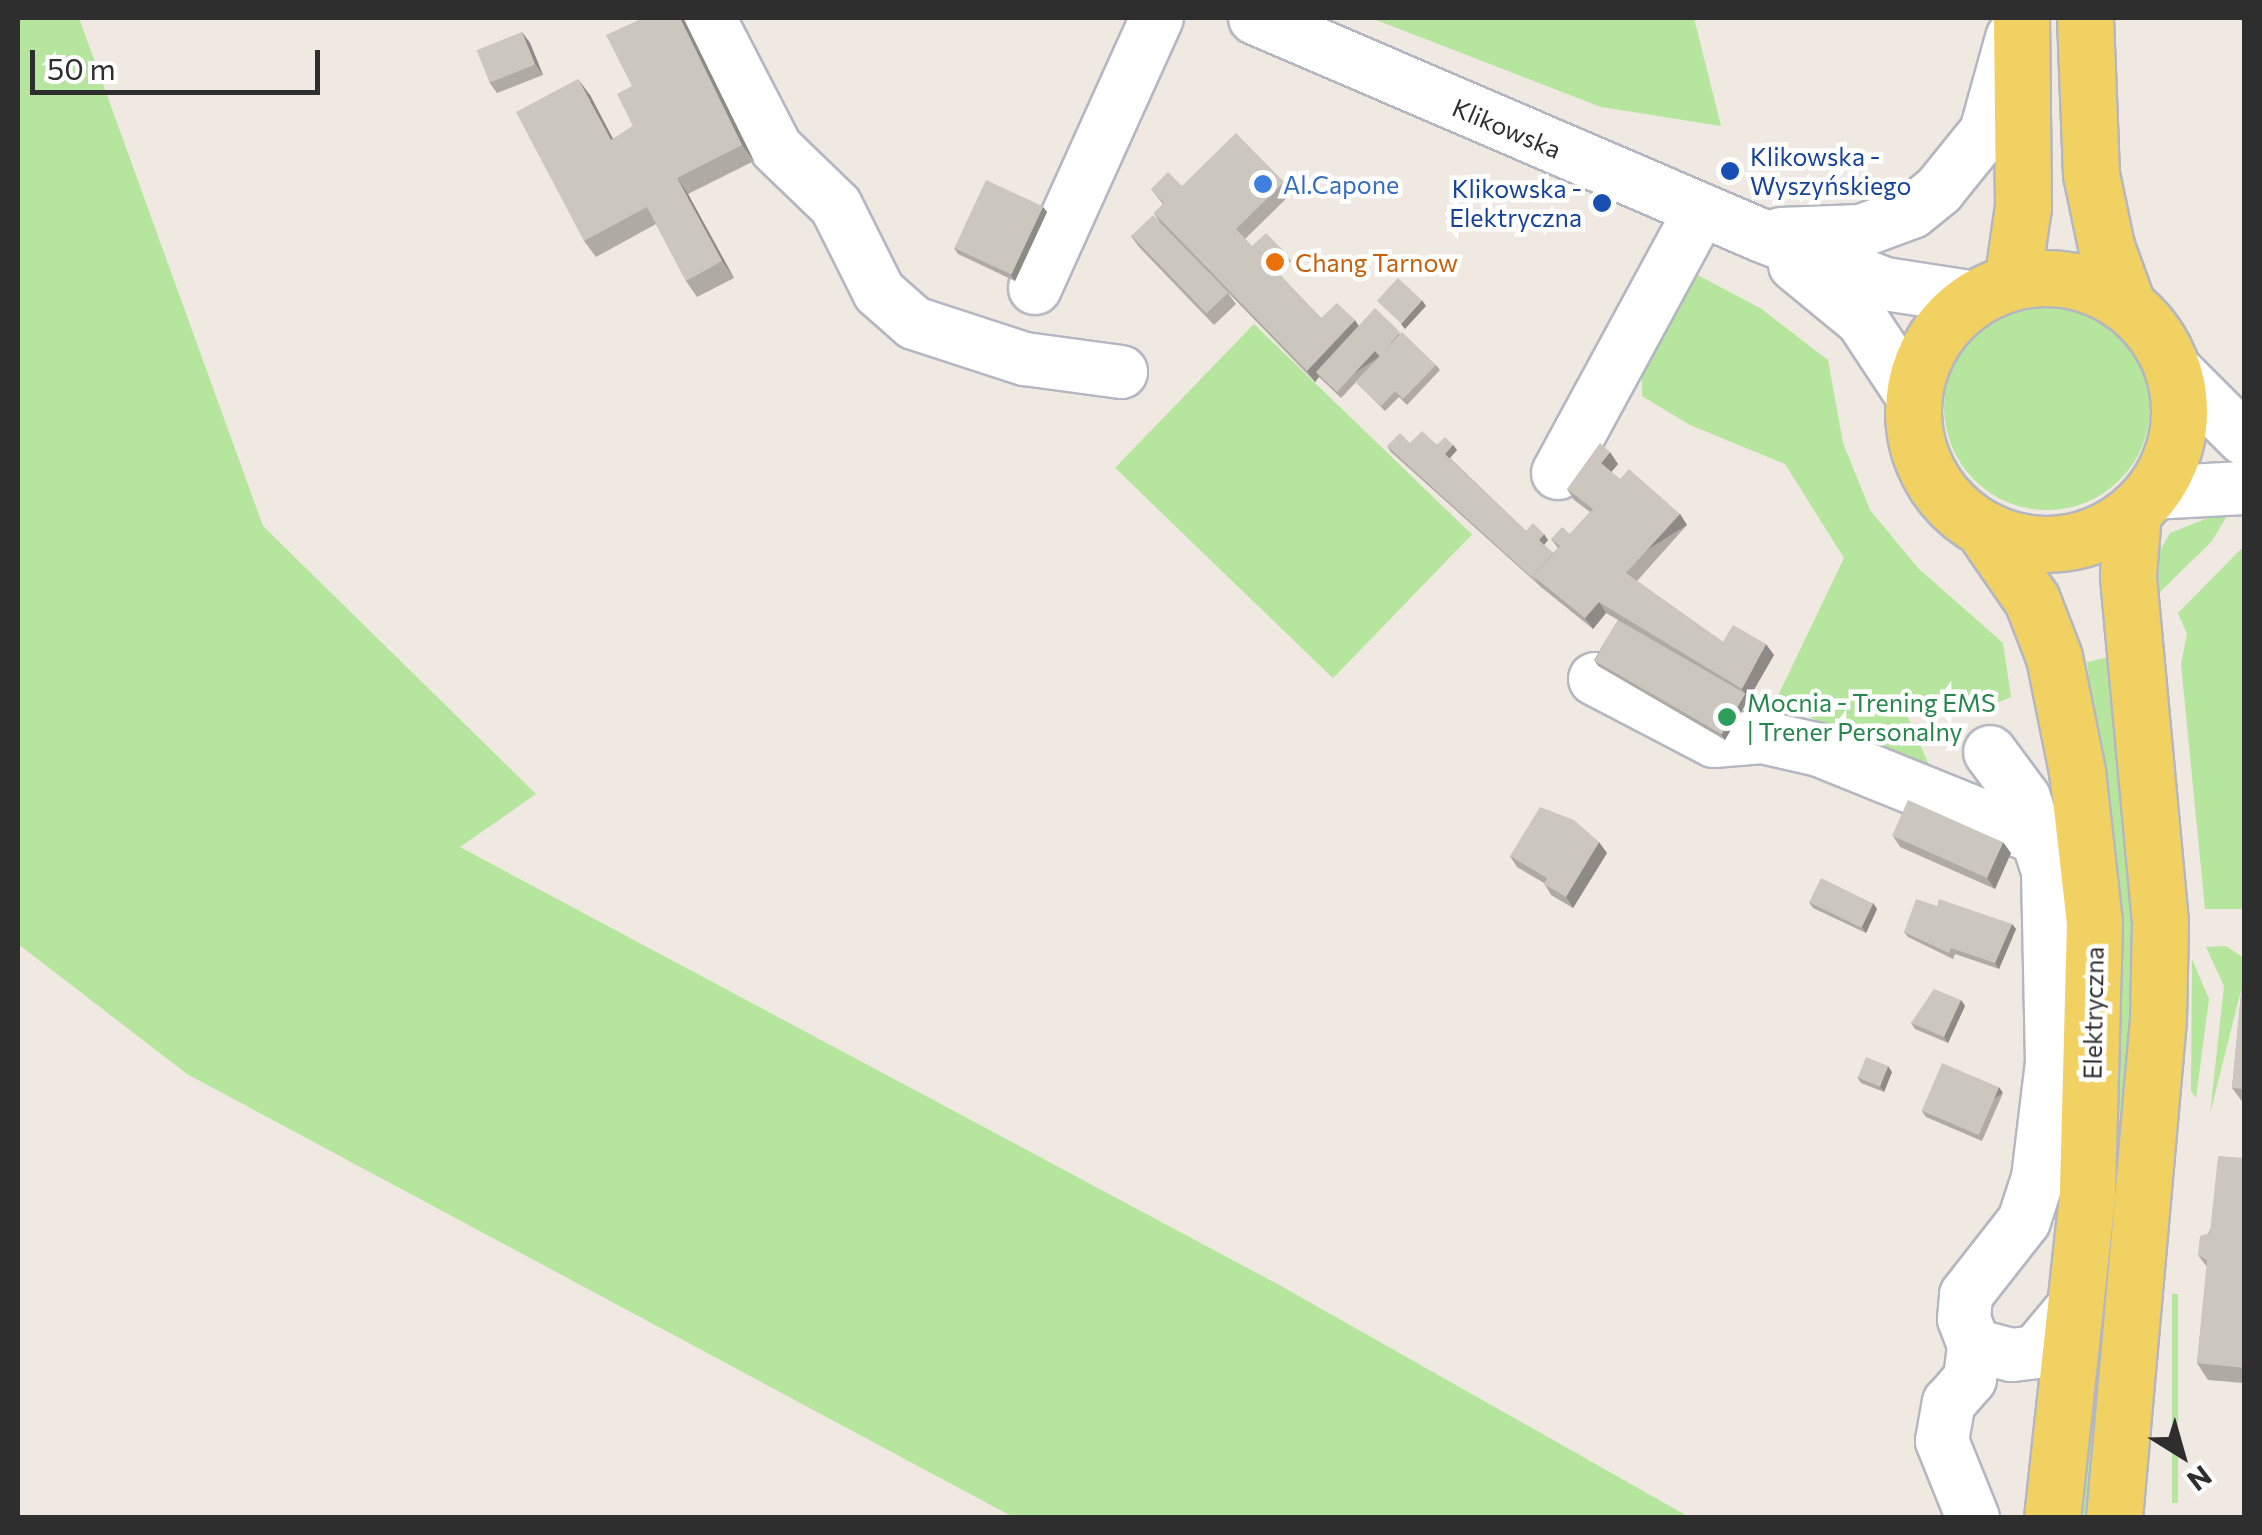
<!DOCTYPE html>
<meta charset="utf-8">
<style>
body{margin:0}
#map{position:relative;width:2262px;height:1535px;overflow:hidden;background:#efe9e1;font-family:Commissioner,sans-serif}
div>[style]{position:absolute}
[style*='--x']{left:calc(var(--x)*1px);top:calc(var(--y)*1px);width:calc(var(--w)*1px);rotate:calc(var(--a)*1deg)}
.green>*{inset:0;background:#b6e59e;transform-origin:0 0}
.round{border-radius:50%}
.roads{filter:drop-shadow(2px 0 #b4b7c1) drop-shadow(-2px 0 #b4b7c1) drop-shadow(0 2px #b4b7c1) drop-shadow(0 -2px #b4b7c1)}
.minor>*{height:52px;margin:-26px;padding:0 26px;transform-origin:26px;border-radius:26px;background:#fff}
.major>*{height:55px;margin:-27.5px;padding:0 27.5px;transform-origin:27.5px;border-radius:27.5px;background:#f2d163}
.major>.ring{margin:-27.5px;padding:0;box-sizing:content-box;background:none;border:55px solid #f2d163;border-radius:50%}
.wall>*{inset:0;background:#afaba4}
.shaded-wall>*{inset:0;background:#8e8b86;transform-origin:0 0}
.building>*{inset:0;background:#cbc7bf;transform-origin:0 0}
.dots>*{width:28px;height:28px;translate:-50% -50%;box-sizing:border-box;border:5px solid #fff;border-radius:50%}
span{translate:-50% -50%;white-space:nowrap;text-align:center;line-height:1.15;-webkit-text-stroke:9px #fff;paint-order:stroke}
.street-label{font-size:25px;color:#2e2e2e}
.transit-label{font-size:25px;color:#164399}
.left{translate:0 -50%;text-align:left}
.right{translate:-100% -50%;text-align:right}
.shop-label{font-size:25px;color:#366cbe}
.food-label{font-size:25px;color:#c56008}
.leisure-label{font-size:25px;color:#27864d}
.frame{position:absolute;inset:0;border:20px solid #2e2e2e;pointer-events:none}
.north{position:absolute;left:2132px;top:1405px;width:100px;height:100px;-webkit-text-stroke:8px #fff;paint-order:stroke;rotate:143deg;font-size:28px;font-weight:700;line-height:40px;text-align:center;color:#2e2e2e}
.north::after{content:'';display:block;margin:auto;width:35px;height:45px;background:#2e2e2e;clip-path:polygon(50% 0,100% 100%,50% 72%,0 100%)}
.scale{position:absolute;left:30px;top:50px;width:290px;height:45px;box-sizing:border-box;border:5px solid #2e2e2e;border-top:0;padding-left:12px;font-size:30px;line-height:35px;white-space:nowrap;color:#2e2e2e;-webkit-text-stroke:8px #fff;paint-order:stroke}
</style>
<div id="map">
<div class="green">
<div style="clip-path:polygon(18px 18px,79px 18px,263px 526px,536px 794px,460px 847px,1281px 1286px,1689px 1517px,1013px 1517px,187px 1074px,18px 944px)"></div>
<div style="clip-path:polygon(1371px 18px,1694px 18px,1721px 126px,1601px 107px)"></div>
<div style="clip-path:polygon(1688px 270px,1760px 308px,1828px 360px,1843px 443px,1870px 510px,1918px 568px,2003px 643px,2011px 697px,1968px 715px,1916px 696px,1903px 706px,1936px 781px,1776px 700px,1844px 558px,1785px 464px,1690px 425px,1642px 396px,1642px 344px)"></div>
<div class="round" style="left:1944px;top:304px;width:206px;height:206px"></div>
<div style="left:1254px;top:324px;width:303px;height:200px;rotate:44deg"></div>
<div style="clip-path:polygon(2231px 509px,2212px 541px,2156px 596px,2149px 570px,2170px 533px)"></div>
<div style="clip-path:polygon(2244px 546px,2244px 909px,2205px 909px,2181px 664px,2187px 634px,2178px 613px)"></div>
<div style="clip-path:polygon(2109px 657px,2129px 832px,2136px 985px,2099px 1517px,2078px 1518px,2106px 814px,2087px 662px)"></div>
<div style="clip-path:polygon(2226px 946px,2244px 958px,2244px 978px,2210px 1114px,2224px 986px,2206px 947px)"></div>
<div style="clip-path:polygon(2192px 959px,2209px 999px,2196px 1098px,2191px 1091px)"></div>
<div style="left:2172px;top:1294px;width:6px;height:209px"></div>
</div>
<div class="roads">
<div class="minor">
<div style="--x:709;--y:18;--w:146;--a:62.7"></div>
<div style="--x:776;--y:148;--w:83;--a:44"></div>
<div style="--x:836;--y:206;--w:96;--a:63.4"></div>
<div style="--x:879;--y:292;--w:47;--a:41.5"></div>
<div style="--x:914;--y:323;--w:117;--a:18"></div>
<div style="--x:1025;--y:359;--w:97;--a:7.7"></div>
<div style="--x:1255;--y:18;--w:550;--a:23.25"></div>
<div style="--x:1760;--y:235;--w:134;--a:21.4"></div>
<div style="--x:1885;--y:284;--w:92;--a:8.7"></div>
<div style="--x:1781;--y:234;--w:80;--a:-2.1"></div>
<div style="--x:1861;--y:231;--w:54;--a:-20.4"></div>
<div style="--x:1912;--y:212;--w:35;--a:-39"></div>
<div style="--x:1939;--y:190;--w:75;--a:-51"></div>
<div style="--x:1986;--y:132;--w:98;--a:-74.5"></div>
<div style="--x:1795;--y:265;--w:87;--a:39.4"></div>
<div style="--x:1862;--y:320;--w:92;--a:56.5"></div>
<div style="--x:1035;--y:288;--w:296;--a:-65.7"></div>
<div style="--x:2173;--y:368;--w:100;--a:45"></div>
<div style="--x:1558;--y:473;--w:299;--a:-61.5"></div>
<div style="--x:2151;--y:493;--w:93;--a:-3.1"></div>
<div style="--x:1595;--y:679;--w:134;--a:27.5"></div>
<div style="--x:1714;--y:741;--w:48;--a:-4.8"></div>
<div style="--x:1762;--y:737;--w:58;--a:12.8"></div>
<div style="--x:1819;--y:750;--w:240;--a:22"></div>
<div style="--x:1974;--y:1345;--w:39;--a:15"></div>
<div style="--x:2012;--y:1355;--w:24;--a:-7"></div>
<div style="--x:2036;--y:1352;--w:62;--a:-50.2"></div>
<div style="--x:1973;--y:1518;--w:83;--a:-111.9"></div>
<div style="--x:1942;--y:1441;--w:39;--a:-80"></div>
<div style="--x:1949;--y:1403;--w:32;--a:-49"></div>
<div style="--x:1970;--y:1379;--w:34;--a:-83"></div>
<div style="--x:1974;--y:1345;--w:28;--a:-111"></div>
<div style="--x:1964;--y:1319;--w:24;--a:-85"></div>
<div style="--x:1966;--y:1295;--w:94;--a:-51.9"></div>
<div style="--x:2024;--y:1221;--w:45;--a:-72"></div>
<div style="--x:2038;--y:1178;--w:116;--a:-83.1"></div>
<div style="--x:2052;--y:1063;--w:192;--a:-91.2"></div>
<div style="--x:2048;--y:871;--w:77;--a:-108.2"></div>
<div style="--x:2024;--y:798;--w:57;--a:-126.5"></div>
</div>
<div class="major">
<div style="--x:2085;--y:18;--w:156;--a:87.8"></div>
<div style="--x:2091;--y:174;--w:74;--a:78.2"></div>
<div style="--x:2106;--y:246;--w:62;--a:70.1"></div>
<div class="ring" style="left:1913px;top:278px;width:211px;height:211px"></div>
<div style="--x:2012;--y:282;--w:76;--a:-81.7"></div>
<div style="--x:2023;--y:207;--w:189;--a:-90.6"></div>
<div style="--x:1983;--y:529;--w:86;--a:55.4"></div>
<div style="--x:2032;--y:600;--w:61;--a:68.9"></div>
<div style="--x:2054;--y:657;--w:116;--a:78.6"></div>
<div style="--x:2077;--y:771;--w:152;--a:83.6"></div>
<div style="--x:2094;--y:922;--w:274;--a:91.5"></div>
<div style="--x:2087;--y:1196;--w:324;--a:96.2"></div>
<div style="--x:2114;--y:1518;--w:501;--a:-84.96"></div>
<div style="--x:2158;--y:1019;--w:97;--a:-88.8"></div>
<div style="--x:2160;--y:922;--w:348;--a:-95.3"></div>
<div style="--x:2128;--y:575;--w:62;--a:-85.4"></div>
</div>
</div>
<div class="wall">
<div style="clip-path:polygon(643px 18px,683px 18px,754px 161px,688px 194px,734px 278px,697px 297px,686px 281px,656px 224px,596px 257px,584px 241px,590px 95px,613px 139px,633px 126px,632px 86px)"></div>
<div style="clip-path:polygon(522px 32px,530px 43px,543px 75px,497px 93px,489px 82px)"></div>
<div style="clip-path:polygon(1284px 182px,1292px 193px,1245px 239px,1252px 246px,1283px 250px,1291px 261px,1278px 273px,1321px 318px,1401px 334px,1436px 365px,1440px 370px,1407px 405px,1399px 397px,1385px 411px,1356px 382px,1341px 398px,1319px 377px,1315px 382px,1183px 246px,1228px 293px,1236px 304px,1214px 325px,1139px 247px,1131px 236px,1160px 223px,1154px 213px,1163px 204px,1151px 189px,1182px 186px)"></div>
<div style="clip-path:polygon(1043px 207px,1047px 212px,1015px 281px,958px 254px,954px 248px)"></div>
<div style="clip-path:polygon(1410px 443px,1453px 445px,1457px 450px,1450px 458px,1526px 531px,1548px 540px,1544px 545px,1553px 553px,1558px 548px,1551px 539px,1570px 534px,1590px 512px,1574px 500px,1567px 489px,1618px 464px,1611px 472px,1620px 479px,1680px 514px,1687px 525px,1637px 581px,1723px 642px,1774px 655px,1725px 740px,1598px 666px,1594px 660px,1618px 620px,1606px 613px,1593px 629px,1541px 587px,1391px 452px,1387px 446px)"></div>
<div style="clip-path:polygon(1893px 836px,2011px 853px,1995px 889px,1900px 847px)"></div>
<div style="clip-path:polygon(1607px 853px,1573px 908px,1551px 895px,1544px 883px,1517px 867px,1510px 856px)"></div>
<div style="clip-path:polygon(1809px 902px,1873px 903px,1877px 909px,1866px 933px,1813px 908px)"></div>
<div style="clip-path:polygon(1937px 906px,2012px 924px,2016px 929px,1999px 969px,1955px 954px,1953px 959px,1908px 937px,1904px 932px)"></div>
<div style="clip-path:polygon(2244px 964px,2244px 1104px,2232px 1088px)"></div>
<div style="clip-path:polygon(1961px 1000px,1965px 1006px,1948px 1043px,1915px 1029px,1911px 1023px)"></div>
<div style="clip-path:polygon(1892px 1072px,1884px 1092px,1861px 1083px,1857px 1077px)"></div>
<div style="clip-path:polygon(2003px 1093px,1982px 1141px,1926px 1117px,1922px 1111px)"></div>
<div style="clip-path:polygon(2244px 1158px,2244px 1383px,2208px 1380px,2197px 1363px,2207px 1267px,2198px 1255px)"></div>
</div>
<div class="shaded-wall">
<div style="clip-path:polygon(680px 18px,684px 19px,754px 161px,742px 145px)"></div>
<div style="clip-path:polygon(522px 32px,530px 43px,543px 75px,535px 64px)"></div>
<div style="clip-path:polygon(578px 79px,590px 95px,622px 156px,611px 140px)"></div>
<div style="clip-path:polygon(677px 178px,688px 194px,734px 278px,722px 261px)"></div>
<div style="clip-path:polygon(1043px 207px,1047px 212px,1015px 281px,1011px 275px)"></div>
<div style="clip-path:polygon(1422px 300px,1426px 306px,1405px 329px,1401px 324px)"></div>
<div style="clip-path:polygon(1355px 320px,1362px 331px,1316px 372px,1319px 377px,1315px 382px,1307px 371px)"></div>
<div style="left:1375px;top:351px;width:7px;height:56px;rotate:56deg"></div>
<div style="clip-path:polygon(1453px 445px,1457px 450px,1449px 459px,1445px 454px)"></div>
<div style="clip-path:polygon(1610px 452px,1618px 464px,1609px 475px,1601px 463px)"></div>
<div style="left:1680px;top:514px;width:13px;height:80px;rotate:58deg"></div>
<div style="clip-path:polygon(1544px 534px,1548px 540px,1543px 546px,1539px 540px)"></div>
<div style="clip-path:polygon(1599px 602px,1606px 613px,1593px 629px,1585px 618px)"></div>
<div style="clip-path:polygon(1766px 644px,1774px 655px,1725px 740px,1721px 734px,1745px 694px,1742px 689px)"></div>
<div style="clip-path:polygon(1599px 842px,1607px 853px,1573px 908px,1566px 897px)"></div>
<div style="clip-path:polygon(2003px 842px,2011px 853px,1995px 889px,1987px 878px)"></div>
<div style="clip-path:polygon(1873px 903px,1877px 909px,1866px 933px,1862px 927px)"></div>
<div style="clip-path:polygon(2012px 924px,2016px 929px,1999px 969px,1995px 963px)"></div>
<div style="clip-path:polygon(1961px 1000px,1965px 1006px,1948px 1043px,1944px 1037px)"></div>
<div style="clip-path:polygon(1888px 1066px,1892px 1072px,1884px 1092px,1880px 1086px)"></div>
<div style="left:1999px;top:1087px;width:7px;height:52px;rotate:56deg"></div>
</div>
<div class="building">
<div style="clip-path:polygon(643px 18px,680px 18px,742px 145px,677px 178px,722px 261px,686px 281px,647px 207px,584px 241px,516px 112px,578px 79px,611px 140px,633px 126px,617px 94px,632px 86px,606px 35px)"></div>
<div style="left:522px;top:32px;width:35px;height:49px;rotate:68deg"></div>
<div style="clip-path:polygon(1236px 133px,1284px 182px,1236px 229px,1252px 246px,1266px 233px,1283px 250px,1269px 263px,1321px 318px,1337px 303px,1355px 320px,1307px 371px,1154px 213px,1164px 203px,1151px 189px,1168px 172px,1182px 186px)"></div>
<div style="left:986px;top:180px;width:63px;height:75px;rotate:25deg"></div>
<div style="left:1153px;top:215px;width:108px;height:30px;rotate:46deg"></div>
<div style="left:1398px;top:278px;width:33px;height:31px;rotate:43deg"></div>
<div style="clip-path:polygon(1375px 308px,1400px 332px,1385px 350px,1402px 332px,1436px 365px,1403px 399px,1395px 391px,1381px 406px,1355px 382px,1380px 356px,1375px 351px,1337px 392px,1316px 372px)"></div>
<div style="clip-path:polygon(1422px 431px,1437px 445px,1445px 437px,1453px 445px,1445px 454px,1526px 531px,1533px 523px,1544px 534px,1539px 540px,1553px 553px,1533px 576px,1537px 582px,1387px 446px,1400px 433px,1410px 443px)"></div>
<div style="clip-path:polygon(1600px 443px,1610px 452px,1601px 463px,1620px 479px,1629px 469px,1680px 514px,1626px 573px,1723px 642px,1733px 625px,1766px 644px,1742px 689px,1599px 602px,1585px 618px,1533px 576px,1560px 546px,1551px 539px,1562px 527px,1570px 534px,1593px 509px,1567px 489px)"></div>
<div style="left:1618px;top:620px;width:147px;height:47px;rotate:30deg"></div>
<div style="left:1908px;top:800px;width:104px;height:39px;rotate:24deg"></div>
<div style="clip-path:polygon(1540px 807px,1574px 820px,1599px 842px,1566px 897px,1544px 884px,1547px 878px,1510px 856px)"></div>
<div style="left:1821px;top:878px;width:58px;height:27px;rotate:26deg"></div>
<div style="clip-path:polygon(1916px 899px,1937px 906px,1939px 899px,2012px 924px,1995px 963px,1951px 948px,1949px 953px,1904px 932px)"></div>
<div style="clip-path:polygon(2244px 964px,2244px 1089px,2232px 1088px)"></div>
<div style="clip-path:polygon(1934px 989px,1961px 1000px,1944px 1037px,1911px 1023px)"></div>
<div style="left:1866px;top:1057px;width:24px;height:22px;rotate:22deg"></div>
<div style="left:1942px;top:1063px;width:62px;height:52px;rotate:23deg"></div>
<div style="clip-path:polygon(2218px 1156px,2244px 1158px,2244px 1368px,2197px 1363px,2207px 1260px,2198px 1255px,2200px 1236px,2210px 1233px)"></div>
</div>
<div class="dots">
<div style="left:1730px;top:171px;background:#1a4fb4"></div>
<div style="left:1263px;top:184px;background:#3f7fe0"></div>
<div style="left:1602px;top:203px;background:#1a4fb4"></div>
<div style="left:1275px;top:262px;background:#e8710a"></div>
<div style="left:1727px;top:717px;background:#2e9e5b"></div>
</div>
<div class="street-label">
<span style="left:1507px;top:128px;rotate:23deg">Klikowska</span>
<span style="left:2093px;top:1013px;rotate:-89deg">Elektryczna</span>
</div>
<div class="transit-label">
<span class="left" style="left:1750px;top:171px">Klikowska -<br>Wyszyńskiego</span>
<span class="right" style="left:1582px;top:203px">Klikowska -<br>Elektryczna</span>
</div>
<div class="shop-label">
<span class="left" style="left:1283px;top:184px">Al.Capone</span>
</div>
<div class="food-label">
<span class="left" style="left:1295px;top:262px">Chang Tarnow</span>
</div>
<div class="leisure-label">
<span class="left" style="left:1747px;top:717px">Mocnia - Trening EMS<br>| Trener Personalny</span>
</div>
<div class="frame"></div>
<div class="north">N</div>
<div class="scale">50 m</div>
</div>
